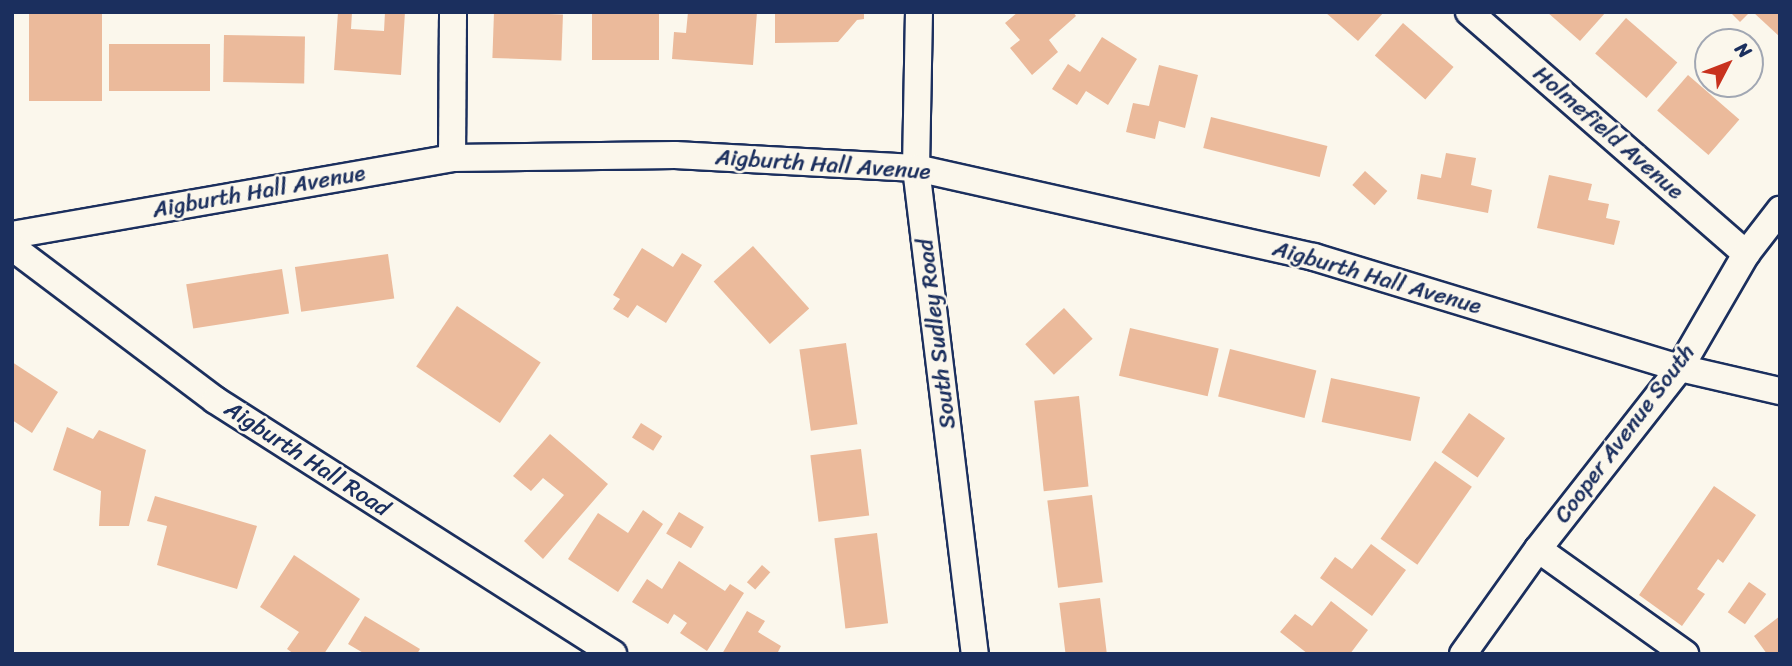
<!DOCTYPE html>
<style>
body{margin:0}
#map{position:relative;width:1792px;height:666px;overflow:hidden;background:#fbf7ec;font-family:Sriracha,sans-serif}
div>[style]{position:absolute}
[style*='--x']{left:calc(var(--x)*1px);top:calc(var(--y)*1px);width:calc(var(--w)*1px);rotate:calc(var(--a)*1deg)}
.building>*{inset:0;background:#ebba9b;transform-origin:0 0}
.roads{filter:drop-shadow(2px 0 #1b2f5e) drop-shadow(-2px 0 #1b2f5e) drop-shadow(0 2px #1b2f5e) drop-shadow(0 -2px #1b2f5e)}
.street>*{height:26px;margin:-13px;padding:0 13px;transform-origin:13px;border-radius:13px;background:#fbf7ec}
span{translate:-50% -50%;white-space:nowrap;text-align:center;line-height:1.15;-webkit-text-stroke:5px #fbf7ec;paint-order:stroke}
.street-label{font-size:23px;color:#1b2f5e}
.frame{position:absolute;inset:0;border:14px solid #1b2f5e;pointer-events:none}
.north{position:absolute;left:1694px;top:28px;width:70px;height:70px;box-sizing:border-box;background:#fbf7ec;border:2px solid #a1a7b3;border-radius:50%;rotate:48deg;font-size:19px;font-weight:700;line-height:28px;text-align:center;color:#1b2f5e}
.north::after{content:'';display:block;margin:auto;width:24px;height:32px;background:#c8321e;clip-path:polygon(50% 0,100% 100%,50% 72%,0 100%)}
</style>
<div id="map">
<div class="building">
<div style="left:29px;top:12px;width:73px;height:89px"></div>
<div style="clip-path:polygon(338px 12px,352px 12px,351px 29px,384px 31px,385px 12px,405px 12px,401px 75px,334px 70px)"></div>
<div style="left:494px;top:12px;width:69px;height:46px;rotate:2deg"></div>
<div style="left:592px;top:12px;width:67px;height:48px"></div>
<div style="clip-path:polygon(688px 12px,757px 12px,753px 65px,672px 59px,674px 32px,686px 33px)"></div>
<div style="clip-path:polygon(775px 12px,864px 12px,864px 19px,857px 20px,838px 42px,775px 43px)"></div>
<div style="clip-path:polygon(1018px 12px,1073px 12px,1076px 16px,1049px 40px,1058px 52px,1032px 75px,1010px 48px,1020px 40px,1005px 23px)"></div>
<div style="clip-path:polygon(1325px 12px,1384px 12px,1358px 41px)"></div>
<div style="clip-path:polygon(1547px 12px,1606px 12px,1580px 41px)"></div>
<div style="clip-path:polygon(1730px 12px,1750px 12px,1740px 22px)"></div>
<div style="clip-path:polygon(1753px 12px,1780px 12px,1780px 37px)"></div>
<div style="left:1626px;top:18px;width:68px;height:47px;rotate:41deg"></div>
<div style="left:1403px;top:23px;width:67px;height:43px;rotate:41deg"></div>
<div style="left:224px;top:35px;width:81px;height:47px;rotate:1deg"></div>
<div style="clip-path:polygon(1102px 37px,1137px 59px,1108px 105px,1086px 91px,1077px 105px,1052px 89px,1068px 64px,1080px 72px)"></div>
<div style="left:109px;top:44px;width:101px;height:47px"></div>
<div style="clip-path:polygon(1159px 65px,1198px 75px,1185px 128px,1159px 121px,1155px 139px,1126px 132px,1133px 103px,1149px 106px)"></div>
<div style="left:1688px;top:75px;width:68px;height:47px;rotate:41deg"></div>
<div style="left:1211px;top:117px;width:120px;height:32px;rotate:14deg"></div>
<div style="clip-path:polygon(1446px 153px,1476px 158px,1471px 185px,1492px 190px,1488px 213px,1417px 199px,1421px 174px,1441px 178px)"></div>
<div style="left:1365px;top:171px;width:30px;height:19px;rotate:42deg"></div>
<div style="clip-path:polygon(1549px 175px,1592px 184px,1588px 200px,1609px 204px,1606px 218px,1620px 221px,1614px 245px,1537px 228px)"></div>
<div style="left:753px;top:246px;width:84px;height:53px;rotate:48deg"></div>
<div style="clip-path:polygon(642px 248px,673px 267px,682px 253px,702px 265px,666px 323px,637px 305px,628px 318px,613px 309px,620px 299px,613px 295px)"></div>
<div style="left:388px;top:254px;width:45px;height:94px;rotate:82deg"></div>
<div style="left:282px;top:269px;width:45px;height:97px;rotate:81deg"></div>
<div style="left:457px;top:306px;width:101px;height:73px;rotate:34deg"></div>
<div style="left:1064px;top:308px;width:42px;height:53px;rotate:47deg"></div>
<div style="left:1130px;top:328px;width:91px;height:49px;rotate:13deg"></div>
<div style="left:846px;top:343px;width:82px;height:47px;rotate:82deg"></div>
<div style="left:1230px;top:349px;width:89px;height:49px;rotate:14deg"></div>
<div style="clip-path:polygon(12px 362px,58px 392px,32px 433px,12px 420px)"></div>
<div style="left:1331px;top:378px;width:91px;height:45px;rotate:12deg"></div>
<div style="left:1079px;top:396px;width:91px;height:45px;rotate:84deg"></div>
<div style="left:1469px;top:413px;width:44px;height:48px;rotate:35deg"></div>
<div style="left:641px;top:423px;width:25px;height:17px;rotate:32deg"></div>
<div style="clip-path:polygon(67px 427px,93px 439px,99px 430px,146px 450px,129px 526px,99px 526px,101px 491px,53px 470px)"></div>
<div style="clip-path:polygon(550px 434px,608px 484px,543px 559px,524px 541px,564px 495px,543px 478px,531px 491px,513px 476px)"></div>
<div style="left:861px;top:449px;width:67px;height:51px;rotate:83deg"></div>
<div style="left:1435px;top:461px;width:45px;height:95px;rotate:35deg"></div>
<div style="clip-path:polygon(1714px 486px,1756px 515px,1723px 563px,1718px 559px,1697px 589px,1705px 594px,1682px 626px,1639px 595px)"></div>
<div style="left:1092px;top:495px;width:88px;height:45px;rotate:83deg"></div>
<div style="clip-path:polygon(155px 496px,257px 526px,237px 589px,157px 565px,167px 526px,147px 521px)"></div>
<div style="clip-path:polygon(643px 510px,663px 524px,618px 592px,568px 559px,598px 513px,628px 533px)"></div>
<div style="left:679px;top:512px;width:29px;height:25px;rotate:31deg"></div>
<div style="left:877px;top:533px;width:91px;height:43px;rotate:83deg"></div>
<div style="clip-path:polygon(1371px 544px,1406px 570px,1372px 616px,1320px 578px,1335px 557px,1352px 569px)"></div>
<div style="clip-path:polygon(294px 555px,360px 599px,324px 654px,294px 654px,287px 649px,299px 632px,260px 607px)"></div>
<div style="clip-path:polygon(679px 561px,725px 591px,730px 584px,744px 593px,707px 651px,680px 633px,687px 623px,674px 614px,668px 624px,632px 602px,647px 579px,662px 589px)"></div>
<div style="left:762px;top:565px;width:11px;height:23px;rotate:41deg"></div>
<div style="left:1749px;top:582px;width:21px;height:37px;rotate:35deg"></div>
<div style="left:1100px;top:598px;width:56px;height:41px;rotate:83deg"></div>
<div style="clip-path:polygon(1331px 601px,1368px 630px,1350px 654px,1308px 654px,1280px 632px,1295px 614px,1312px 626px)"></div>
<div style="clip-path:polygon(747px 611px,765px 621px,758px 632px,781px 646px,777px 654px,722px 654px)"></div>
<div style="clip-path:polygon(365px 616px,420px 649px,417px 654px,365px 654px,348px 644px)"></div>
<div style="clip-path:polygon(1780px 616px,1780px 654px,1767px 654px,1754px 636px)"></div>
</div>
<div class="roads">
<div class="street">
<div style="--x:919;--y:12;--w:156;--a:91.1"></div>
<div style="--x:916;--y:168;--w:490;--a:83.1"></div>
<div style="--x:1469;--y:12;--w:368;--a:41.1"></div>
<div style="--x:452;--y:158;--w:146;--a:-89.6"></div>
<div style="--x:12;--y:235;--w:447;--a:-9.9"></div>
<div style="--x:452;--y:158;--w:223;--a:-0.8"></div>
<div style="--x:675;--y:155;--w:241;--a:3.1"></div>
<div style="--x:916;--y:168;--w:408;--a:12.6"></div>
<div style="--x:1314;--y:257;--w:382;--a:16.9"></div>
<div style="--x:1680;--y:368;--w:103;--a:13"></div>
<div style="--x:12;--y:247;--w:254;--a:37"></div>
<div style="--x:215;--y:400;--w:472;--a:32.5"></div>
<div style="--x:1538;--y:549;--w:181;--a:35.5"></div>
<div style="--x:1463;--y:654;--w:129;--a:-54.5"></div>
<div style="--x:1538;--y:549;--w:230;--a:-51.9"></div>
<div style="--x:1680;--y:368;--w:132;--a:-59.9"></div>
<div style="--x:1746;--y:254;--w:56;--a:-52.3"></div>
</div>
</div>
<div class="street-label">
<span style="left:1608px;top:133px;rotate:41deg">Holmefield Avenue</span>
<span style="left:823px;top:165px;rotate:4deg">Aigburth Hall Avenue</span>
<span style="left:259px;top:192px;rotate:-10deg">Aigburth Hall Avenue</span>
<span style="left:1377px;top:278px;rotate:16deg">Aigburth Hall Avenue</span>
<span style="left:937px;top:334px;rotate:-97deg">South Sudley Road</span>
<span style="left:1625px;top:434px;rotate:-53deg">Cooper Avenue South</span>
<span style="left:307px;top:459px;rotate:33deg">Aigburth Hall Road</span>
</div>
<div class="frame"></div>
<div class="north">N</div>
</div>
